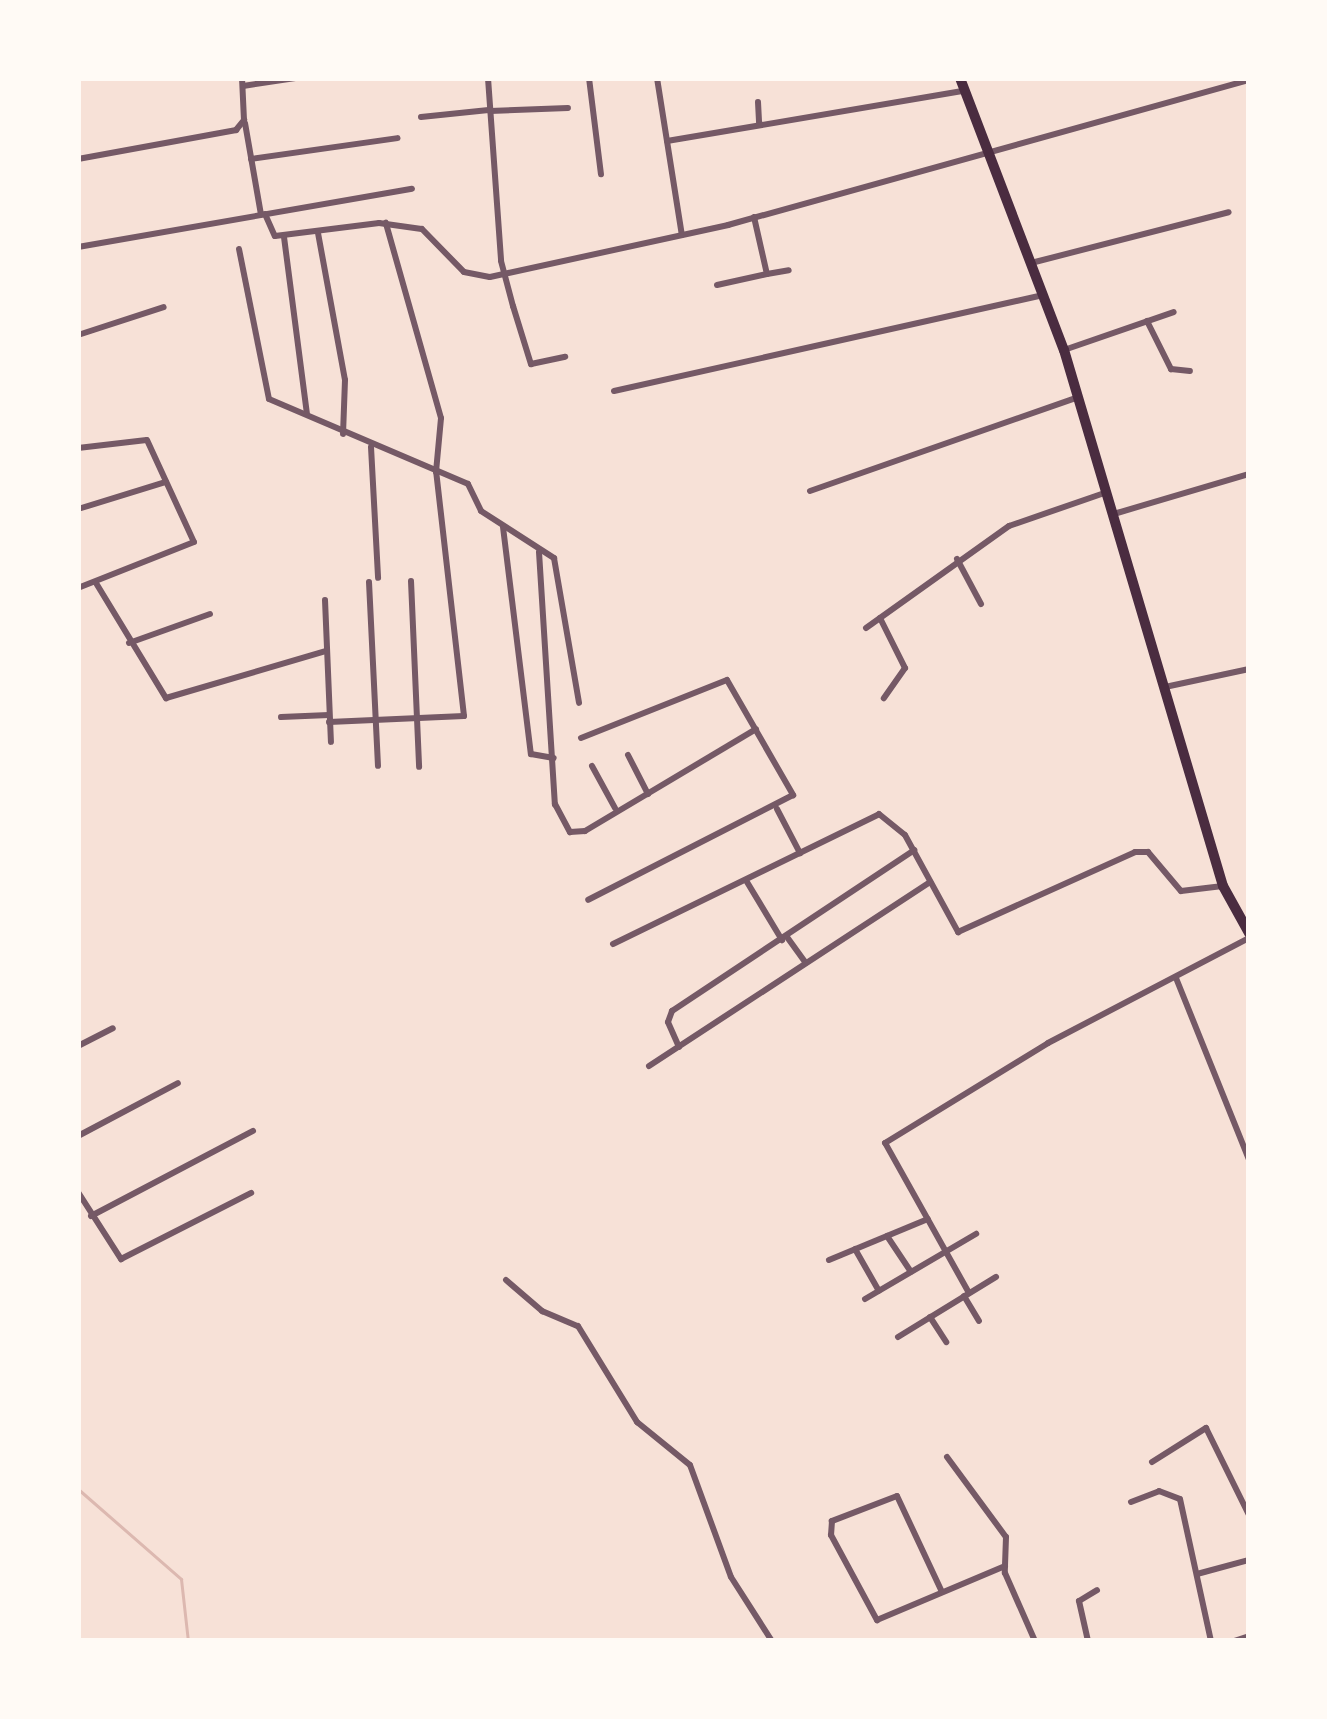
<!DOCTYPE html>
<style>
body{margin:0}
#map{position:relative;width:1327px;height:1719px;overflow:hidden;background:#f7e1d7;font-family:Arial,sans-serif}
div>[style]{position:absolute}
[style*='--x']{left:calc(var(--x)*1px);top:calc(var(--y)*1px);width:calc(var(--w)*1px);rotate:calc(var(--a)*1deg)}
.stream>*{height:3px;margin:-1.5px;padding:0 1.5px;transform-origin:1.5px;border-radius:1.5px;background:#dcb8b0}
.minor>*{height:6px;margin:-3px;padding:0 3px;transform-origin:3px;border-radius:3px;background:#755966}
.trunk>*{height:10px;margin:-5px;padding:0 5px;transform-origin:5px;border-radius:5px;background:#4a2c40}
span{translate:-50% -50%;white-space:nowrap;text-align:center;line-height:1.15;-webkit-text-stroke:9px #fffaf5;paint-order:stroke}
.frame{position:absolute;inset:0;border:81px solid #fffaf5;pointer-events:none}
</style>
<div id="map">
<div class="stream">
<div style="--x:78;--y:1489;--w:137;--a:41.1"></div>
<div style="--x:181;--y:1579;--w:62;--a:83.6"></div>
</div>
<div class="minor">
<div style="--x:488;--y:78;--w:183;--a:85.9"></div>
<div style="--x:501;--y:261;--w:47;--a:75.1"></div>
<div style="--x:513;--y:306;--w:61;--a:72.8"></div>
<div style="--x:531;--y:364;--w:35;--a:-12"></div>
<div style="--x:589;--y:78;--w:97;--a:82.9"></div>
<div style="--x:657;--y:78;--w:159;--a:81"></div>
<div style="--x:243;--y:86;--w:53;--a:-8.7"></div>
<div style="--x:758;--y:102;--w:22;--a:87"></div>
<div style="--x:490;--y:111;--w:78;--a:-2.2"></div>
<div style="--x:421;--y:117;--w:68;--a:-5.9"></div>
<div style="--x:245;--y:123;--w:93;--a:80.1"></div>
<div style="--x:667;--y:141;--w:301;--a:-9.6"></div>
<div style="--x:78;--y:159;--w:161;--a:-10.4"></div>
<div style="--x:236;--y:130;--w:13;--a:-51"></div>
<div style="--x:244;--y:120;--w:42;--a:-92.7"></div>
<div style="--x:251;--y:159;--w:148;--a:-8.1"></div>
<div style="--x:265;--y:214;--w:24;--a:66"></div>
<div style="--x:275;--y:236;--w:105;--a:-7.1"></div>
<div style="--x:379;--y:223;--w:43;--a:7.9"></div>
<div style="--x:422;--y:229;--w:60;--a:45.7"></div>
<div style="--x:464;--y:272;--w:26;--a:11"></div>
<div style="--x:490;--y:277;--w:244;--a:-12.3"></div>
<div style="--x:728;--y:225;--w:541;--a:-15.55"></div>
<div style="--x:754;--y:217;--w:58;--a:77.2"></div>
<div style="--x:767;--y:274;--w:22;--a:-10"></div>
<div style="--x:318;--y:233;--w:149;--a:79.6"></div>
<div style="--x:345;--y:380;--w:54;--a:92.1"></div>
<div style="--x:284;--y:237;--w:178;--a:82.6"></div>
<div style="--x:78;--y:247;--w:339;--a:-9.9"></div>
<div style="--x:239;--y:249;--w:153;--a:78.7"></div>
<div style="--x:269;--y:399;--w:216;--a:23.1"></div>
<div style="--x:468;--y:484;--w:30;--a:64"></div>
<div style="--x:481;--y:511;--w:87;--a:32.8"></div>
<div style="--x:554;--y:558;--w:147;--a:80.2"></div>
<div style="--x:1031;--y:263;--w:204;--a:-14.4"></div>
<div style="--x:717;--y:285;--w:51;--a:-12.4"></div>
<div style="--x:1147;--y:321;--w:54;--a:63.4"></div>
<div style="--x:1171;--y:369;--w:19;--a:6"></div>
<div style="--x:78;--y:335;--w:90;--a:-18"></div>
<div style="--x:1064;--y:350;--w:116;--a:-19.1"></div>
<div style="--x:614;--y:391;--w:441;--a:-12.6"></div>
<div style="--x:371;--y:447;--w:131;--a:86.9"></div>
<div style="--x:78;--y:448;--w:69;--a:-6.6"></div>
<div style="--x:147;--y:440;--w:112;--a:65.3"></div>
<div style="--x:194;--y:542;--w:125;--a:158.4"></div>
<div style="--x:810;--y:491;--w:282;--a:-19.3"></div>
<div style="--x:78;--y:509;--w:92;--a:-17.1"></div>
<div style="--x:1117;--y:513;--w:138;--a:-16.5"></div>
<div style="--x:503;--y:527;--w:229;--a:83"></div>
<div style="--x:531;--y:754;--w:23;--a:10"></div>
<div style="--x:539;--y:552;--w:253;--a:86.4"></div>
<div style="--x:555;--y:804;--w:32;--a:62"></div>
<div style="--x:570;--y:832;--w:15;--a:-4"></div>
<div style="--x:585;--y:831;--w:199;--a:-30.8"></div>
<div style="--x:957;--y:559;--w:51;--a:61.9"></div>
<div style="--x:411;--y:581;--w:186;--a:87.5"></div>
<div style="--x:369;--y:582;--w:184;--a:87.2"></div>
<div style="--x:96;--y:583;--w:135;--a:58.7"></div>
<div style="--x:166;--y:698;--w:167;--a:-16.4"></div>
<div style="--x:325;--y:600;--w:142;--a:87.6"></div>
<div style="--x:880;--y:618;--w:56;--a:63.4"></div>
<div style="--x:905;--y:668;--w:37;--a:125"></div>
<div style="--x:866;--y:628;--w:176;--a:-35.5"></div>
<div style="--x:1009;--y:526;--w:104;--a:-19.1"></div>
<div style="--x:129;--y:643;--w:86;--a:-19.7"></div>
<div style="--x:1165;--y:687;--w:86;--a:-12.1"></div>
<div style="--x:281;--y:717;--w:48;--a:-2.4"></div>
<div style="--x:329;--y:722;--w:135;--a:-2.5"></div>
<div style="--x:464;--y:716;--w:246;--a:-96.5"></div>
<div style="--x:436;--y:472;--w:54;--a:-84.7"></div>
<div style="--x:441;--y:418;--w:203;--a:-105.8"></div>
<div style="--x:581;--y:738;--w:157;--a:-21.7"></div>
<div style="--x:727;--y:680;--w:133;--a:60.1"></div>
<div style="--x:793;--y:795;--w:230;--a:152.9"></div>
<div style="--x:628;--y:755;--w:44;--a:62.9"></div>
<div style="--x:592;--y:766;--w:48;--a:61.3"></div>
<div style="--x:777;--y:809;--w:50;--a:62.4"></div>
<div style="--x:747;--y:882;--w:68;--a:58.9"></div>
<div style="--x:787;--y:937;--w:32;--a:54"></div>
<div style="--x:613;--y:944;--w:296;--a:-26"></div>
<div style="--x:879;--y:814;--w:33;--a:39"></div>
<div style="--x:905;--y:835;--w:111;--a:61.3"></div>
<div style="--x:958;--y:932;--w:194;--a:-24.3"></div>
<div style="--x:1135;--y:852;--w:13;--a:0"></div>
<div style="--x:1148;--y:852;--w:51;--a:49.8"></div>
<div style="--x:1181;--y:891;--w:42;--a:-6.8"></div>
<div style="--x:1176;--y:978;--w:196;--a:68.1"></div>
<div style="--x:78;--y:1046;--w:39;--a:-27"></div>
<div style="--x:679;--y:1047;--w:27;--a:-114"></div>
<div style="--x:668;--y:1022;--w:12;--a:-70"></div>
<div style="--x:672;--y:1011;--w:291;--a:-33.6"></div>
<div style="--x:649;--y:1066;--w:336;--a:-33.2"></div>
<div style="--x:78;--y:1136;--w:113;--a:-27.9"></div>
<div style="--x:78;--y:1192;--w:80;--a:57.3"></div>
<div style="--x:121;--y:1259;--w:146;--a:-26.9"></div>
<div style="--x:91;--y:1216;--w:183;--a:-27.7"></div>
<div style="--x:887;--y:1236;--w:43;--a:56.3"></div>
<div style="--x:855;--y:1249;--w:48;--a:60.3"></div>
<div style="--x:829;--y:1260;--w:107;--a:-22.5"></div>
<div style="--x:506;--y:1280;--w:48;--a:40.7"></div>
<div style="--x:542;--y:1311;--w:39;--a:23"></div>
<div style="--x:578;--y:1326;--w:113;--a:58.4"></div>
<div style="--x:637;--y:1422;--w:68;--a:39.1"></div>
<div style="--x:690;--y:1465;--w:119;--a:69.9"></div>
<div style="--x:731;--y:1577;--w:76;--a:57.4"></div>
<div style="--x:969;--y:1293;--w:172;--a:-119.2"></div>
<div style="--x:885;--y:1143;--w:191;--a:-31.5"></div>
<div style="--x:1048;--y:1043;--w:227;--a:-27.6"></div>
<div style="--x:964;--y:1296;--w:29;--a:59"></div>
<div style="--x:865;--y:1299;--w:129;--a:-30.4"></div>
<div style="--x:930;--y:1317;--w:30;--a:57"></div>
<div style="--x:898;--y:1337;--w:115;--a:-31.5"></div>
<div style="--x:947;--y:1457;--w:99;--a:53.6"></div>
<div style="--x:1006;--y:1537;--w:36;--a:92"></div>
<div style="--x:1005;--y:1573;--w:74;--a:66.2"></div>
<div style="--x:1152;--y:1462;--w:64;--a:-32.2"></div>
<div style="--x:1206;--y:1428;--w:97;--a:63.7"></div>
<div style="--x:1131;--y:1502;--w:30;--a:-21"></div>
<div style="--x:1159;--y:1491;--w:22;--a:21"></div>
<div style="--x:1180;--y:1499;--w:145;--a:77.7"></div>
<div style="--x:1197;--y:1574;--w:54;--a:-15.1"></div>
<div style="--x:942;--y:1592;--w:106;--a:-115.1"></div>
<div style="--x:897;--y:1496;--w:70;--a:159"></div>
<div style="--x:832;--y:1521;--w:14;--a:94"></div>
<div style="--x:831;--y:1535;--w:97;--a:61.6"></div>
<div style="--x:877;--y:1620;--w:139;--a:-22.9"></div>
<div style="--x:1088;--y:1641;--w:41;--a:-102.7"></div>
<div style="--x:1079;--y:1601;--w:21;--a:-31"></div>
<div style="--x:1234;--y:1641;--w:16;--a:-18"></div>
</div>
<div class="trunk">
<div style="--x:960;--y:78;--w:291;--a:69.1"></div>
<div style="--x:1064;--y:350;--w:559;--a:73.48"></div>
<div style="--x:1223;--y:886;--w:54;--a:61"></div>
</div>
<div class="frame"></div>
</div>
